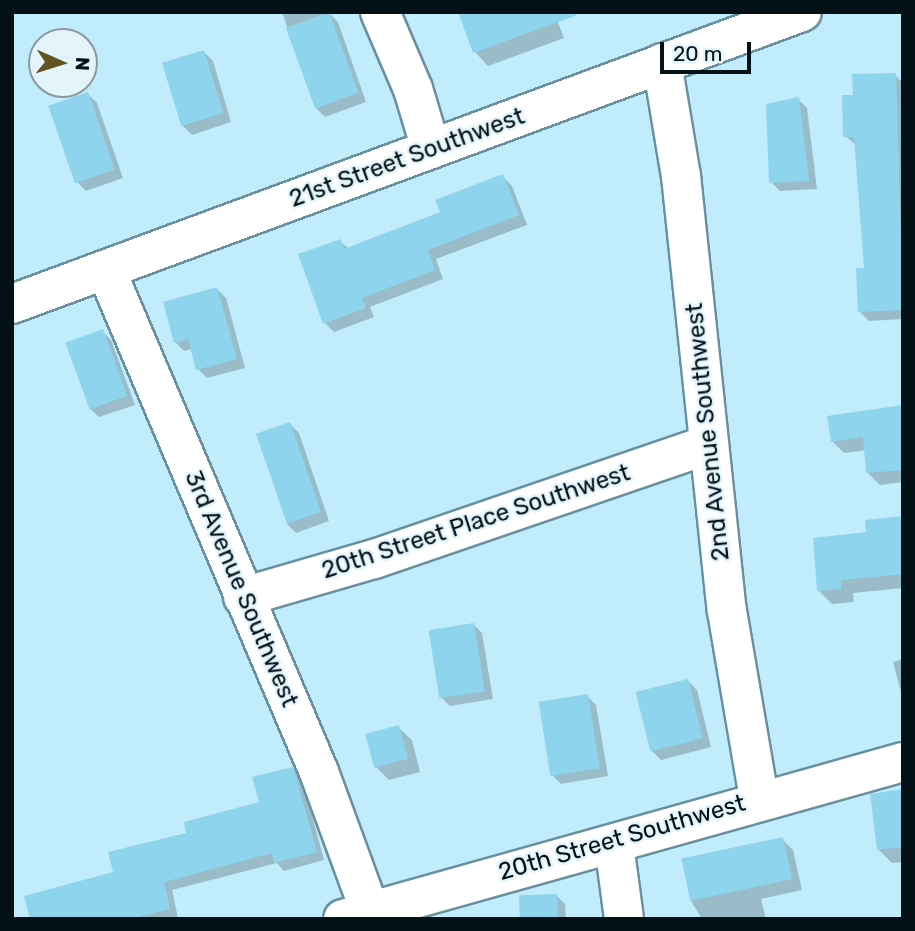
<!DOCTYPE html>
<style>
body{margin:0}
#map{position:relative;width:915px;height:931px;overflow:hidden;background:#c1ecfc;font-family:Rubik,sans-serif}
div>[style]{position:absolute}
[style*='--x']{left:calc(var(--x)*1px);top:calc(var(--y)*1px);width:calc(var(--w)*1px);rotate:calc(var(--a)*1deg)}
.shadow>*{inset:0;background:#0003}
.building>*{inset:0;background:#8ed4ed;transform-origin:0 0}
.roads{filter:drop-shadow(2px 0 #68909f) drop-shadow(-2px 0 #68909f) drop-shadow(0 2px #68909f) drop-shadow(0 -2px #68909f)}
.minor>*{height:38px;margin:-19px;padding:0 19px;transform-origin:19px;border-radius:19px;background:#fff}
span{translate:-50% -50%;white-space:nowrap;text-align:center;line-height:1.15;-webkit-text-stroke:5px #e4f4fb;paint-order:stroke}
.street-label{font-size:24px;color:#041218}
.frame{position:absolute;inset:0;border:14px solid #041218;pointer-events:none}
.north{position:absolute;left:28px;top:28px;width:70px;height:70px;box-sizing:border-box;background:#e4f4fb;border:2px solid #8a9aa0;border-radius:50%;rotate:93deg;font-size:19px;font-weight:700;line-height:28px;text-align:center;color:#041218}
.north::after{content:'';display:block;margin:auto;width:24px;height:32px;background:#645421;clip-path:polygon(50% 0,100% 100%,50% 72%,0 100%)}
.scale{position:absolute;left:660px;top:42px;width:91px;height:32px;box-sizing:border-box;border:4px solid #041218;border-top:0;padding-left:9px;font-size:21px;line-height:24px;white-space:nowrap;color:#041218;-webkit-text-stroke:5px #e4f4fb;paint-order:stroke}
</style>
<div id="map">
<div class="shadow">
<div style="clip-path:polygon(282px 12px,328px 12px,338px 22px,366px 102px,325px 117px,316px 108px)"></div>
<div style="clip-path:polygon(554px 12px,564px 38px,488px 66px,475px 52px)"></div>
<div style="clip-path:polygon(204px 52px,213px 61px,231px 122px,192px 135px,183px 126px)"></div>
<div style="clip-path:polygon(895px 75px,903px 83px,903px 319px,869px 321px,860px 312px,866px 269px,856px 145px,845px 136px,855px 96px)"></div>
<div style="clip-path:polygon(88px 94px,97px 103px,123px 178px,86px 191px,77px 182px)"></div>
<div style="clip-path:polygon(798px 99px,807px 108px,817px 189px,780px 191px,771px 182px)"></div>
<div style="clip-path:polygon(503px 177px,512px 186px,527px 225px,436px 259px,443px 279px,370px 307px,374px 317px,334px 332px,325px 323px,340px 241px,349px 249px,442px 213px)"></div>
<div style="clip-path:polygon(217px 289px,226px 298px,245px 368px,207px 378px,198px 369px,192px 349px,184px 351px,175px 342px)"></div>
<div style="clip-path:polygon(102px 331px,111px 340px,135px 405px,99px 417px,90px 409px)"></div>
<div style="clip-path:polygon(903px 407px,903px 482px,880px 485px,868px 473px,866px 450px,844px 453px,832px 441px)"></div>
<div style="clip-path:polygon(290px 424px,299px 433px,329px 521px,296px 533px,287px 524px)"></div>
<div style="clip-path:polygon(903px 518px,903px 588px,853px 593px,854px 602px,832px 604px,819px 591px,868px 534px)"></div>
<div style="clip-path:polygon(473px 624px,482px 633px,493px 699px,450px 706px,441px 697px)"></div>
<div style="clip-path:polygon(903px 659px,903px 700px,893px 662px)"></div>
<div style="clip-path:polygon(688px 681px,697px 690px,711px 747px,661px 760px,652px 751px)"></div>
<div style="clip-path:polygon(587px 696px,596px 705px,608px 776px,561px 784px,552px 775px)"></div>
<div style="clip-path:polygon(398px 727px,412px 740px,420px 772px,389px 780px,375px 766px)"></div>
<div style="clip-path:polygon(293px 769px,302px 778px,324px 860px,284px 871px,277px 863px,172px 890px,178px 918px,174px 919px,32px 919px,188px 834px,261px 803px)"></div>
<div style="clip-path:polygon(903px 791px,903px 862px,892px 863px,878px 849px)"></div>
<div style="clip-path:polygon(782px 839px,793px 850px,802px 890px,761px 899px,766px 919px,702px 919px,691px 901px)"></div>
<div style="clip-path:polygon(556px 895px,565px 904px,566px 919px,522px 919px)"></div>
</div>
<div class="building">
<div style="left:329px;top:12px;width:86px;height:46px;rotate:70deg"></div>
<div style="clip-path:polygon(458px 12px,576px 12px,577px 15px,473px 53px)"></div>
<div style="left:204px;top:50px;width:66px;height:44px;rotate:73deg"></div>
<div style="clip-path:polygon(896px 73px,903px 310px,858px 312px,856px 268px,864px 268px,854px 137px,843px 137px,842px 95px,853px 95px,852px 74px)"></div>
<div style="left:88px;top:92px;width:82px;height:42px;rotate:71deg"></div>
<div style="clip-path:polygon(799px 97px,809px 181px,769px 183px,766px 104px)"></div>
<div style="clip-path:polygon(503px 174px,519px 215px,428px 250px,435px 270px,362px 298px,366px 308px,323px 324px,298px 254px,341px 239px,344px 249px,440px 212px,435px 200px)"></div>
<div style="clip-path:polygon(217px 287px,237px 359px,196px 370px,188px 339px,174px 343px,163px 302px)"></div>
<div style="left:103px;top:329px;width:71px;height:40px;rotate:70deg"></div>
<div style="clip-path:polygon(903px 405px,903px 470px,866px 473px,863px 437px,831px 442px,827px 416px)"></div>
<div style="left:290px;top:422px;width:95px;height:36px;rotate:71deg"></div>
<div style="clip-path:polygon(903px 516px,903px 574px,841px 580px,841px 589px,817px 591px,813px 538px,866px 532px,865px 520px)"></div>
<div style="left:474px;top:623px;width:69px;height:46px;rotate:81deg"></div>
<div style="left:688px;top:679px;width:61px;height:54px;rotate:76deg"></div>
<div style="left:588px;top:694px;width:75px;height:50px;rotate:81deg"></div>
<div style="left:399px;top:725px;width:35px;height:35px;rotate:75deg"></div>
<div style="clip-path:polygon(293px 767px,317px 852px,274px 863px,272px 853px,164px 882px,170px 909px,130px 919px,30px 919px,24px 896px,113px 872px,108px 852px,186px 833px,184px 822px,259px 802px,252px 777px)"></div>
<div style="clip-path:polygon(903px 789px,903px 847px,877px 850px,870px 794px)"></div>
<div style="left:783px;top:837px;width:43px;height:104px;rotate:78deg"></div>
<div style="left:557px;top:894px;width:25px;height:38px;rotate:88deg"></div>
</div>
<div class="roads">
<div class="minor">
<div style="--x:380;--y:12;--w:84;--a:66.8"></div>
<div style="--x:413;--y:89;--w:63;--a:73.3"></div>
<div style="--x:662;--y:63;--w:115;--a:80.5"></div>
<div style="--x:681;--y:176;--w:437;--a:84"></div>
<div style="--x:727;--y:611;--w:191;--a:80.3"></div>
<div style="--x:106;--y:270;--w:545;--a:67.01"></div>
<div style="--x:319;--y:772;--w:148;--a:69.9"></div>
<div style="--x:12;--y:304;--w:842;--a:-20.29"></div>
<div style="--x:243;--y:597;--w:136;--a:-16.2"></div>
<div style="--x:374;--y:559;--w:354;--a:-18.9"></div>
<div style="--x:614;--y:844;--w:76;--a:82.4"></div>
<div style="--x:343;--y:919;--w:582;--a:-15.66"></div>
</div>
</div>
<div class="street-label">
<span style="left:407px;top:158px;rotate:-20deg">21st Street Southwest</span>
<span style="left:708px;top:432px;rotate:-96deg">2nd Avenue Southwest</span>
<span style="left:476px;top:522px;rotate:-18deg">20th Street Place Southwest</span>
<span style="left:241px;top:589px;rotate:67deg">3rd Avenue Southwest</span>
<span style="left:622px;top:838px;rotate:-16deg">20th Street Southwest</span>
</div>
<div class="frame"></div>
<div class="north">N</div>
<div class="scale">20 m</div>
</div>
